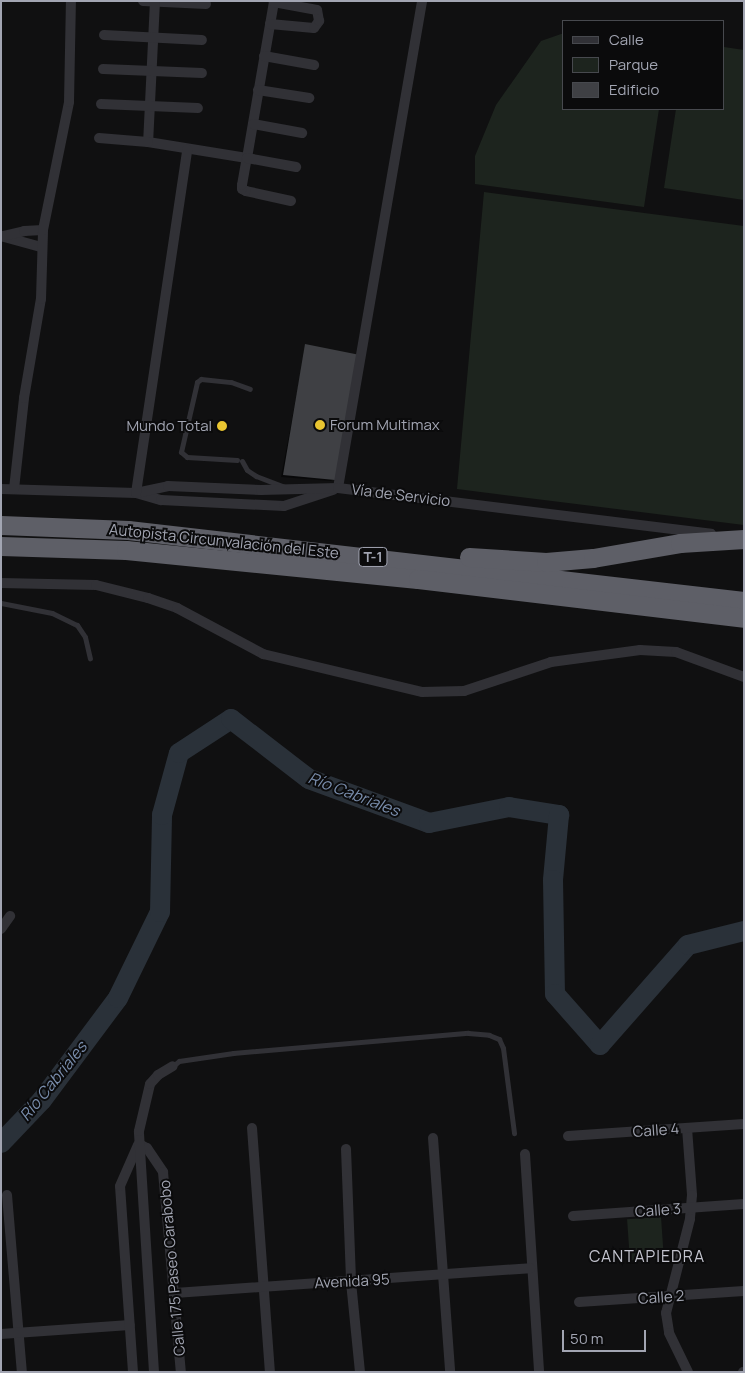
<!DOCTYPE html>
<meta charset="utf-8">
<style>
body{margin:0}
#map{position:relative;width:745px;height:1373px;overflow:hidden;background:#101011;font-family:Manrope,sans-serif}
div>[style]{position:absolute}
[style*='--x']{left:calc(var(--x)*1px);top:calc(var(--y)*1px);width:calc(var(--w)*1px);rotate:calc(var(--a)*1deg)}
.green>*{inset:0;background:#1d241e;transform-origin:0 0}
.shadow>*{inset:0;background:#0007}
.river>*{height:20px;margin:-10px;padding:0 10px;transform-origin:10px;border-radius:10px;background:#2a3139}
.building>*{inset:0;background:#3f4044}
.service>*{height:5px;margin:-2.5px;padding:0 2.5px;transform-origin:2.5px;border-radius:2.5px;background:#313136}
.minor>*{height:10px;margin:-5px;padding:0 5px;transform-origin:5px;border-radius:5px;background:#313136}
.motorway>*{height:19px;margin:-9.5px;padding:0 9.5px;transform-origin:9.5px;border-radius:9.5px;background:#5e5f67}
.dots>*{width:14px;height:14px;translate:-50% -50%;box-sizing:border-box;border:2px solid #0b0b0c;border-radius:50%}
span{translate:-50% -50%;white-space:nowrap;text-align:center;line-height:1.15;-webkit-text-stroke:4px #0b0b0c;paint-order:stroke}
.shield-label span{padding:1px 4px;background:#0b0b0c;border:1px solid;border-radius:4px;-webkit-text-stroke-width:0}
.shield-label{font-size:14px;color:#a2a5b2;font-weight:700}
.poi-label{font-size:15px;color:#a2a5b2}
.left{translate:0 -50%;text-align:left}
.right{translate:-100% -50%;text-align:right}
.street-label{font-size:15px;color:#a2a5b2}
.water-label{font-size:16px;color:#798dac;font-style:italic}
.neighbourhood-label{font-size:16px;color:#c3c4ce;letter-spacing:1px}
.frame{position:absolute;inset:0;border:2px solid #a2a5b2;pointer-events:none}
.legend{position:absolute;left:562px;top:20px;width:162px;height:90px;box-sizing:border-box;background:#0b0b0c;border:1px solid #47494e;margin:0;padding:6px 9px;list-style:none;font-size:15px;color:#a2a5b2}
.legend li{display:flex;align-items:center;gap:10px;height:25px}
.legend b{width:25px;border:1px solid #47494e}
.scale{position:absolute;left:562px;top:1330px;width:84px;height:22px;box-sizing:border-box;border:2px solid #a2a5b2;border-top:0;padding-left:6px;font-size:15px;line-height:18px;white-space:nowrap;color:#a2a5b2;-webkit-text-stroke:4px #0b0b0c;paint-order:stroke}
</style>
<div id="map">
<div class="green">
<div style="clip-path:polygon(564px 33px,564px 109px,659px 109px,644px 207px,475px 184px,475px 156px,496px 105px,541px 41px)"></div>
<div style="clip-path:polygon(724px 47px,744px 50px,744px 200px,664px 188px,676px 109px,724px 109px)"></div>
<div style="clip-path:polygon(484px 192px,744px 226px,744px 525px,457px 489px)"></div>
<div style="left:661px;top:1217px;width:41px;height:34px;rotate:86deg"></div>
</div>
<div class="shadow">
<div style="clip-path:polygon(306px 346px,334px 479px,331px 481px,281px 477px)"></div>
</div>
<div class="river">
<div style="--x:1;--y:1143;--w:59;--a:-46.4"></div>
<div style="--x:42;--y:1100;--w:127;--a:-53.3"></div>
<div style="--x:118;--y:998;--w:96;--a:-64"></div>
<div style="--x:160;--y:912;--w:97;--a:-88.8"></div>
<div style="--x:162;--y:815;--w:64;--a:-74.7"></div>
<div style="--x:179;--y:753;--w:62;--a:-33.2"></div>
<div style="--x:231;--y:719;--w:98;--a:37.6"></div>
<div style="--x:309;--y:779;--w:128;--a:20.1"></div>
<div style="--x:429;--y:823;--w:82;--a:-11.3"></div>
<div style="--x:509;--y:807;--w:51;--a:9.1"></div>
<div style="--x:559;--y:815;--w:65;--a:95.3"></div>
<div style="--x:553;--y:880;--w:114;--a:89"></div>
<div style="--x:555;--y:994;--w:68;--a:48.6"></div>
<div style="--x:600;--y:1045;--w:133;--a:-48.7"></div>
<div style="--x:688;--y:945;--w:58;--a:-14"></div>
</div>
<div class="building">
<div style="clip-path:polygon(305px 344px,365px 356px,335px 480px,283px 475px)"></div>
</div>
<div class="service">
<div style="--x:237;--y:460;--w:50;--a:-176.6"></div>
<div style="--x:187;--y:457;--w:8;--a:-140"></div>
<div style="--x:181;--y:452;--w:72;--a:-77.1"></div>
<div style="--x:197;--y:382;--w:5;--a:-37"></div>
<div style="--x:201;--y:379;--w:30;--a:6"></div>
<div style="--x:231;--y:382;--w:20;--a:20"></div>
<div style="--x:242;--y:461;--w:10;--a:61"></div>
<div style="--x:247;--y:470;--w:11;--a:34"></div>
<div style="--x:256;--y:476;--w:31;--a:21"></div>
<div style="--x:1;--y:603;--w:52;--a:11.1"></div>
<div style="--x:52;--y:613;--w:28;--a:26"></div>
<div style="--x:77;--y:625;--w:14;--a:56"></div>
<div style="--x:85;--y:637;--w:22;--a:77"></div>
<div style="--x:173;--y:1066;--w:8;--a:-40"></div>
<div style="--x:179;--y:1061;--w:55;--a:-8.4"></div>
<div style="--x:233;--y:1053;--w:236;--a:-4.9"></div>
<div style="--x:468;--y:1033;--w:21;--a:5"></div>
<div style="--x:489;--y:1035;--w:11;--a:22"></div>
<div style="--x:499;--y:1039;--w:10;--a:66"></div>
<div style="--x:503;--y:1048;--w:86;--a:82.6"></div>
</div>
<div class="minor">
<div style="--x:143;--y:1;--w:63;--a:2.7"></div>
<div style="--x:155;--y:1;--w:141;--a:92.8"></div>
<div style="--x:148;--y:142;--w:100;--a:9.2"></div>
<div style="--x:247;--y:158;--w:159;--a:-80.2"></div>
<div style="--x:270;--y:24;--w:44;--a:5.2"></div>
<div style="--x:314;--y:28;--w:9;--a:-54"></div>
<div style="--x:319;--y:21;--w:11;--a:-100"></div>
<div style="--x:317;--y:10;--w:44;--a:-169.5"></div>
<div style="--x:104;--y:35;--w:98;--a:2.9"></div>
<div style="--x:264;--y:56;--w:51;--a:10.2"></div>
<div style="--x:103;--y:69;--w:99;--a:2.3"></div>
<div style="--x:258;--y:90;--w:52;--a:8.9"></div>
<div style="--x:101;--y:104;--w:97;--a:2.4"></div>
<div style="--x:253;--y:124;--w:50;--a:10.4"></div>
<div style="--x:99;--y:138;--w:49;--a:4.7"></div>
<div style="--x:291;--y:201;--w:46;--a:-167.5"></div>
<div style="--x:246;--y:191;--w:4;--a:-153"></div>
<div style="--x:242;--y:189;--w:4;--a:-90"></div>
<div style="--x:242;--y:185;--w:27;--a:-80"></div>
<div style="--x:247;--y:158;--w:50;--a:10.4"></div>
<div style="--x:1;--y:236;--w:41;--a:15.4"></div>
<div style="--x:3;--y:236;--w:22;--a:-13"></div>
<div style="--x:24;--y:231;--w:19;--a:-3"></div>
<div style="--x:338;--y:488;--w:494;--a:-80.2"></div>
<div style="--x:1;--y:489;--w:135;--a:1.7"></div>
<div style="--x:136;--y:493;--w:26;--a:16"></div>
<div style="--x:161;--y:500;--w:123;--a:2.8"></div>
<div style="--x:284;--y:506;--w:52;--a:-18.1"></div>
<div style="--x:14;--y:489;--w:92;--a:-83.7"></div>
<div style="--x:24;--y:398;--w:100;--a:-80.3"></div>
<div style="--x:41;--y:299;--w:69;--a:-88.3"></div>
<div style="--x:43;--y:230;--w:131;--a:-78.5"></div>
<div style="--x:69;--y:102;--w:101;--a:-88.9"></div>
<div style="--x:136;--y:493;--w:33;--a:-12"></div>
<div style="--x:168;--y:486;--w:93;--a:2.5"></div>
<div style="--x:261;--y:490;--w:77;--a:-1.5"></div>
<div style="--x:338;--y:488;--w:376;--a:7"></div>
<div style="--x:136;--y:493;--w:347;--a:-81.5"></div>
<div style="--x:1;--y:583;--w:95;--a:1.2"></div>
<div style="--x:96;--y:585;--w:54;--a:14"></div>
<div style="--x:148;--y:598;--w:31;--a:19"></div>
<div style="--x:177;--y:608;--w:98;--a:28.1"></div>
<div style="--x:263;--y:654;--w:163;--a:13.4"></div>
<div style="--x:422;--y:692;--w:42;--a:-1.4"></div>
<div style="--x:464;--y:691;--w:92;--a:-18.4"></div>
<div style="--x:551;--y:662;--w:90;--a:-7.7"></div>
<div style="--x:640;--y:650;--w:36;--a:3"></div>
<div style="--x:676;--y:652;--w:72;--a:20.2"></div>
<div style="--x:1;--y:929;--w:16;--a:-55"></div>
<div style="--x:252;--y:1128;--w:245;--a:85.8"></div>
<div style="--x:687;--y:1128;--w:67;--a:85.7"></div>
<div style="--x:692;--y:1195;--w:24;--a:95"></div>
<div style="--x:690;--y:1219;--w:97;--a:104.3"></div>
<div style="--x:666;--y:1313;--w:20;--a:81"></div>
<div style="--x:669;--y:1333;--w:43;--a:64"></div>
<div style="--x:568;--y:1136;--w:176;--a:-3.9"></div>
<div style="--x:433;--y:1138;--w:235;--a:85.8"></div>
<div style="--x:139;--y:1144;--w:9;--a:27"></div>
<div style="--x:147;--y:1148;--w:29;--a:56"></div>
<div style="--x:163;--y:1172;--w:201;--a:84.9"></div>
<div style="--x:346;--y:1149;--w:133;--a:87.8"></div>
<div style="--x:351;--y:1282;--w:90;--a:84.3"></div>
<div style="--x:525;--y:1154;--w:218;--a:86.3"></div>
<div style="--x:7;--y:1195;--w:178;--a:85.2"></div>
<div style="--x:573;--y:1216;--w:171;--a:-4"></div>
<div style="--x:175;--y:1293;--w:356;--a:-4"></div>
<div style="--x:579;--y:1302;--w:165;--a:-3.8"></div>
<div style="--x:1;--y:1334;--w:129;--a:-4"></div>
<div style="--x:133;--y:1372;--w:186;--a:-94"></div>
<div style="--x:120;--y:1186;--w:45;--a:-66.3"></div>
<div style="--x:154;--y:1372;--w:241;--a:-93.6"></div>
<div style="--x:139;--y:1131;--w:48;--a:-76.8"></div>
<div style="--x:150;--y:1084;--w:12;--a:-48"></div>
<div style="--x:158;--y:1075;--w:17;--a:-31"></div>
<div style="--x:743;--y:1372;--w:1;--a:0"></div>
</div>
<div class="motorway">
<div style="--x:1;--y:525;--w:127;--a:2.3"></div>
<div style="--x:128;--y:530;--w:620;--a:6.57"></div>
<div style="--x:1;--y:546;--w:125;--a:1.8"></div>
<div style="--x:126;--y:550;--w:293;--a:5.7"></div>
<div style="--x:418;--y:579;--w:328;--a:6.8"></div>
<div style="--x:469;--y:557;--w:77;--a:3.7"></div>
<div style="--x:546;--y:562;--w:47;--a:-4.9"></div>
<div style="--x:593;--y:558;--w:88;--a:-9.8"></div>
<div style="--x:680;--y:543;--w:64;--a:-3.6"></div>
</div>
<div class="dots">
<div style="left:320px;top:425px;background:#e9c531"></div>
<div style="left:222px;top:426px;background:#e9c531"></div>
</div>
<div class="shield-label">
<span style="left:373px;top:557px">T-1</span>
</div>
<div class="poi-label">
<span class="left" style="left:330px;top:425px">Forum Multimax</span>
<span class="right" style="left:212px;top:426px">Mundo Total</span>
</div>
<div class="street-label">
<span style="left:401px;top:495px;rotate:7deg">Vía de Servicio</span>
<span style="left:224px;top:541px;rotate:6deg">Autopista Circunvalación del Este</span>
<span style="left:656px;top:1130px;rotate:-4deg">Calle 4</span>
<span style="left:658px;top:1210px;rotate:-4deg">Calle 3</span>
<span style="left:172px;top:1268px;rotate:-95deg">Calle 175 Paseo Carabobo</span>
<span style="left:352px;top:1281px;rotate:-3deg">Avenida 95</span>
<span style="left:661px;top:1297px;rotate:-4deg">Calle 2</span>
</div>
<div class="water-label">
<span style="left:354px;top:794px;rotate:21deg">Río Cabriales</span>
<span style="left:53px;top:1081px;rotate:-51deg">Río Cabriales</span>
</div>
<div class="neighbourhood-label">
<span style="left:647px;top:1256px">CANTAPIEDRA</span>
</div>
<div class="frame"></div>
<ul class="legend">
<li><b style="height:6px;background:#313136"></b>Calle</li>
<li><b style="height:14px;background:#1d241e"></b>Parque</li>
<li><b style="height:14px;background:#3f4044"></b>Edificio</li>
</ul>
<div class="scale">50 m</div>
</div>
